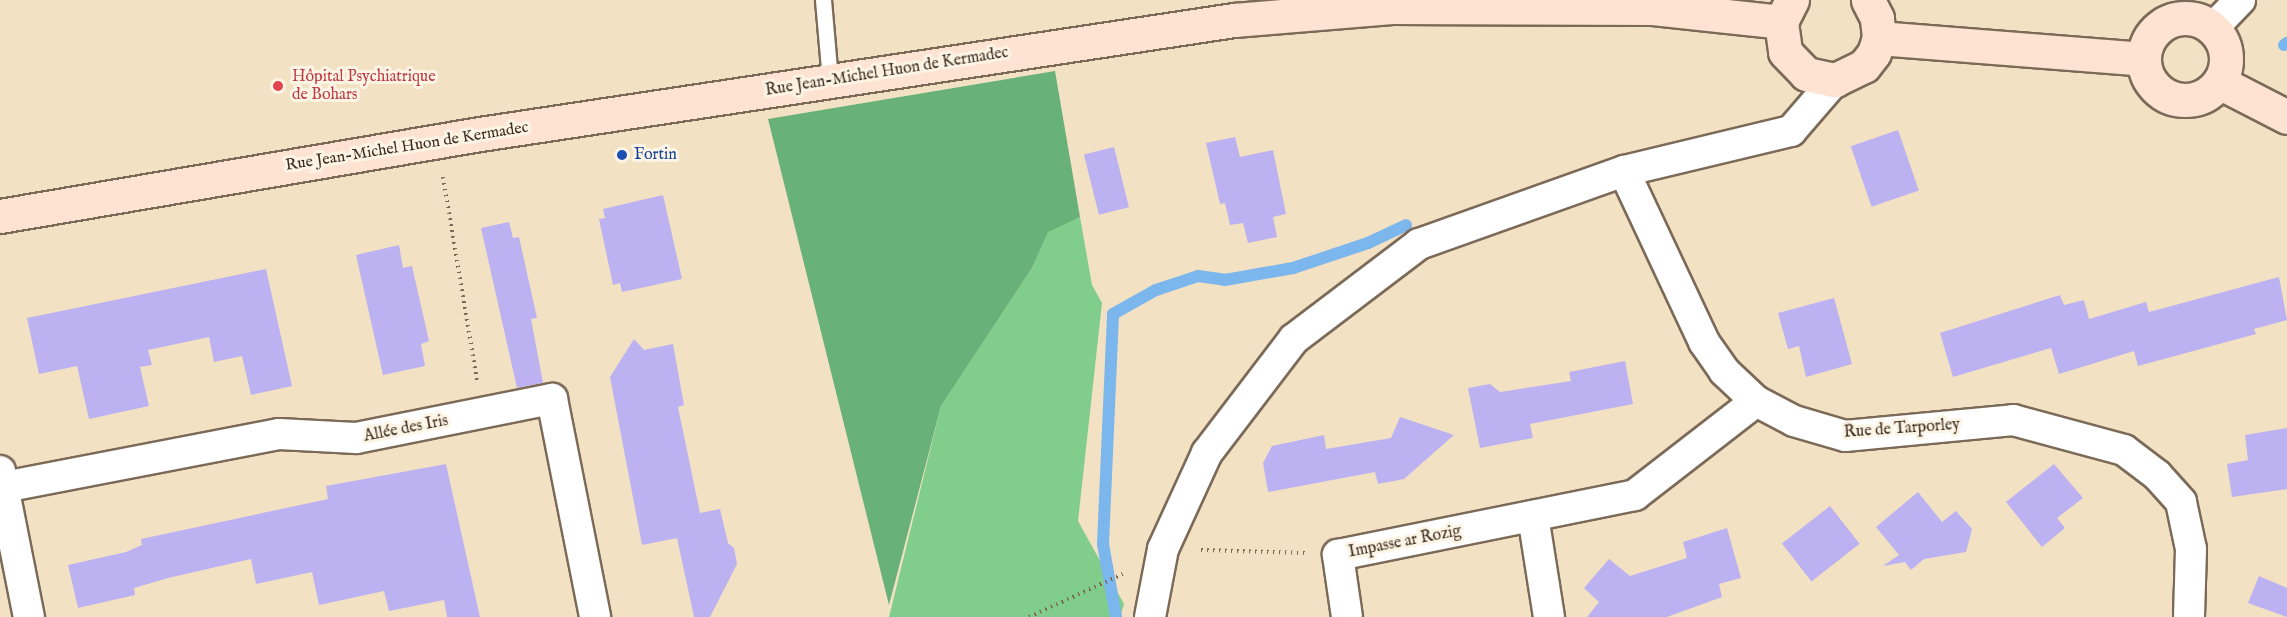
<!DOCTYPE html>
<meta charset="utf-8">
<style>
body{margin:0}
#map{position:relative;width:2287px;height:617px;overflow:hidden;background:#f3e1c3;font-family:"IM FELL English",serif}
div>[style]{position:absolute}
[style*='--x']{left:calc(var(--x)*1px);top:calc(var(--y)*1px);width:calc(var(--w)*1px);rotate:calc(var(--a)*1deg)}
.green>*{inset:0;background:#81ce8c}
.forest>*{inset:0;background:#68b178}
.stream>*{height:12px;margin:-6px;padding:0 6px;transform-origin:6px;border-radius:6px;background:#7bb6ed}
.building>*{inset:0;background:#bcb2f2;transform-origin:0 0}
.path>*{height:4px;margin-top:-2px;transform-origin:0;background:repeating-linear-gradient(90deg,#7b6a58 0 1.5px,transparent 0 6px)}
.roads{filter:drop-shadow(2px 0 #7b6a58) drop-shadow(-2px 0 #7b6a58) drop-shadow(0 2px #7b6a58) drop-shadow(0 -2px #7b6a58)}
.lane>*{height:15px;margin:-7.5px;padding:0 7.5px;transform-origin:7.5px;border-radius:7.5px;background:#fff}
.street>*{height:30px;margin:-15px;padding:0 15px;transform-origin:15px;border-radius:15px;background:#fff}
.secondary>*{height:33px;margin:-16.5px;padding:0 16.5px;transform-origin:16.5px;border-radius:16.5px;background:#fee3d2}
.secondary>.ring{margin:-16.5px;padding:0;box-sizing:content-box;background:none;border:33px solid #fee3d2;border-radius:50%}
.dots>*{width:16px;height:16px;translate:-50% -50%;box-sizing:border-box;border:3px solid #fcf5e5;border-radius:50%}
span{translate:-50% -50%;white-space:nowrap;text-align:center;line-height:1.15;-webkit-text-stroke:6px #fcf5e5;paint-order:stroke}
.street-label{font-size:16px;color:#3b2a1e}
.health-label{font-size:16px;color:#be3a42}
.left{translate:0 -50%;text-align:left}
.transit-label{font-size:16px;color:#164399}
</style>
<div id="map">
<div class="green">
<div style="clip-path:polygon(1080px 217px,1092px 285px,1102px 303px,1078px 521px,1124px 604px,1120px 617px,889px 617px,941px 406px,1032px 268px,1048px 231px)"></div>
</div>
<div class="forest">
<div style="clip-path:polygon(1055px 71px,1080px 217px,1048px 232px,1032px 268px,941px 406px,889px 605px,768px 119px)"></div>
</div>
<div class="stream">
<div style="--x:2284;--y:45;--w:4;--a:-34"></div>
<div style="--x:1116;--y:617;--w:74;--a:-100.1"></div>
<div style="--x:1103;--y:544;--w:230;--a:-87.5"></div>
<div style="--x:1113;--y:314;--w:49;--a:-29.2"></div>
<div style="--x:1156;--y:290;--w:44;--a:-18.4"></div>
<div style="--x:1198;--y:276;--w:27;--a:8"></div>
<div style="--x:1225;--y:280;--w:69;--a:-10"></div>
<div style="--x:1293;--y:268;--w:79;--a:-18.4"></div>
<div style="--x:1368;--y:243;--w:42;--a:-25.3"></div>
</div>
<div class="building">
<div style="left:1898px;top:130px;width:64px;height:50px;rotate:71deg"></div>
<div style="clip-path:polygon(1235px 137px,1240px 157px,1273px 150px,1286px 214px,1273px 217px,1277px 237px,1248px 243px,1243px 223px,1230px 225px,1225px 203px,1220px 204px,1206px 143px)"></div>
<div style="left:1114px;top:147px;width:62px;height:31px;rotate:76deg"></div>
<div style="clip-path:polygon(663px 195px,682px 279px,622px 292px,620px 283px,613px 285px,599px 219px,605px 218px,603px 209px)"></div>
<div style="clip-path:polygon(509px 222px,513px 238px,519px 237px,537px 318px,531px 319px,543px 383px,517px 388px,481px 228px)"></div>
<div style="clip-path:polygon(399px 245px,403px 268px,412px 266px,429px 341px,421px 344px,425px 366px,383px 375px,356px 255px)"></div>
<div style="clip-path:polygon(266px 269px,292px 386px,251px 395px,242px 356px,214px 362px,209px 337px,148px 350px,152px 365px,140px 367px,149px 406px,89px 419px,77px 366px,39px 374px,27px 318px)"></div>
<div style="clip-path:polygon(2279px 277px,2287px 320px,2254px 329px,2256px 334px,2138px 366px,2134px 351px,2059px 374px,2051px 348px,1953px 377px,1940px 333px,2060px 295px,2064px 305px,2084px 300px,2089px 319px,2146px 302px,2149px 312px)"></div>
<div style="clip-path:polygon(1834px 298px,1852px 364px,1806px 377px,1799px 346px,1788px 349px,1778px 313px)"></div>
<div style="clip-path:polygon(634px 339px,644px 350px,673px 344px,684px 405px,678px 407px,700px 513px,720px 509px,728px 543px,734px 548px,737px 564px,710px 617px,694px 617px,677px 538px,642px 545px,610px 377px)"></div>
<div style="clip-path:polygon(1625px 361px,1633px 404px,1530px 424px,1533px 438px,1480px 448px,1468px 388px,1490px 384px,1500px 392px,1571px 381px,1569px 372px)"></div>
<div style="clip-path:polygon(1400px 417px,1454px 435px,1404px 479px,1378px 484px,1375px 472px,1268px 492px,1263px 463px,1272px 446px,1324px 435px,1326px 449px,1391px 438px)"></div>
<div style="clip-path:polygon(2287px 428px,2287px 489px,2232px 497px,2227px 464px,2248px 460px,2245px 435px)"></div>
<div style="clip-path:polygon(446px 464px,480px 617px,447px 617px,444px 600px,389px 611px,384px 591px,319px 605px,312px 572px,256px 584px,251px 559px,168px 578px,134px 588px,135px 595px,78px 608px,68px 565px,126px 552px,142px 545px,141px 539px,328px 499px,326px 486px)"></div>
<div style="clip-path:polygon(2054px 464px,2083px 498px,2057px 518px,2065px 528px,2042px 547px,2006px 502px)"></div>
<div style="clip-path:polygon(1918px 492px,1942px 522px,1956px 511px,1972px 529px,1966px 552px,1924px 559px,1911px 570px,1905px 562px,1883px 566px,1899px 555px,1876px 527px)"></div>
<div style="left:1830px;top:506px;width:48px;height:61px;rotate:52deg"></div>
<div style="clip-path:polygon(1727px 528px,1741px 578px,1719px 584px,1722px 597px,1667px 617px,1587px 617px,1599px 602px,1584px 588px,1609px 559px,1630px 576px,1687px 558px,1683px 542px)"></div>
<div style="clip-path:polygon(2259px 576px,2287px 588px,2287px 617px,2248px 603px)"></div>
</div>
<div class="path">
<div style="--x:443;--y:177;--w:206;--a:80.5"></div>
<div style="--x:1201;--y:550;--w:104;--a:1.7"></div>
<div style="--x:1029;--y:617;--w:103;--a:-24.6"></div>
</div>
<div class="roads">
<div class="lane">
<div style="--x:823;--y:0;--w:80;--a:85"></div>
</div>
<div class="street">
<div style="--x:2213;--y:28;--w:39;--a:-46"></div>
<div style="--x:1624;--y:171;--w:189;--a:64.9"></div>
<div style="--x:1704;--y:342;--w:35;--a:55"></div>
<div style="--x:1724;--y:371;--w:44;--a:43.2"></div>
<div style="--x:1756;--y:401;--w:43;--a:27.8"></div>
<div style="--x:1794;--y:421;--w:53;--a:16.4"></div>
<div style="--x:1845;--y:436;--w:169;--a:-5.4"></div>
<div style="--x:2013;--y:420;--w:115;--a:15.1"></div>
<div style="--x:2124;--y:450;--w:41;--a:37.1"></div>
<div style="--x:2157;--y:475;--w:36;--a:48"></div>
<div style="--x:2181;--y:502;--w:48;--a:78"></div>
<div style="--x:2191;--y:549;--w:68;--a:91.7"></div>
<div style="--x:0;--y:471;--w:149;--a:78.8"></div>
<div style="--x:4;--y:487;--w:280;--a:-10.9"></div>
<div style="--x:279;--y:434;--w:77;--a:3"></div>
<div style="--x:356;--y:438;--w:200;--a:-11.3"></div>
<div style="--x:552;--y:399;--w:222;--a:78.8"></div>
<div style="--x:1533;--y:516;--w:102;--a:81"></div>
<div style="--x:1150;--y:617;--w:69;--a:-79.2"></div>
<div style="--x:1163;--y:549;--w:106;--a:-65.4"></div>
<div style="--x:1207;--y:453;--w:143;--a:-52.7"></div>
<div style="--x:1294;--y:339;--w:157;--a:-37.2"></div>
<div style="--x:1419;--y:244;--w:218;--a:-19.6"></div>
<div style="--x:1624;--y:171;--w:172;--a:-13.5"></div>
<div style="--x:1791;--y:131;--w:67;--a:-49.2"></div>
<div style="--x:1347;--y:617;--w:63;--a:-98.3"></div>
<div style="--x:1338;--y:555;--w:303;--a:-11.4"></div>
<div style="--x:1635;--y:495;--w:153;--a:-37.8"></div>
</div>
<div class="secondary">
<div style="--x:1792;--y:0;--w:25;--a:117"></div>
<div style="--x:1781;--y:22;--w:30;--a:82"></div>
<div style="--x:1785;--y:52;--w:30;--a:46"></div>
<div style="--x:1806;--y:74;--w:30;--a:12"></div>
<div style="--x:1835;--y:80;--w:32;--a:-26"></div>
<div style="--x:1864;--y:66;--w:16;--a:-52"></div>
<div style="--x:1874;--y:53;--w:16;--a:-72"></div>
<div style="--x:1879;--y:38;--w:20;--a:-96"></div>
<div style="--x:1877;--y:18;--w:20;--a:-117"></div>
<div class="ring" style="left:2144px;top:18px;width:49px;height:49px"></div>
<div style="--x:1879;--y:38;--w:265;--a:4.5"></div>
<div style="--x:2219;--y:82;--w:76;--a:27.2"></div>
<div style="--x:0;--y:216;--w:487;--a:-9.7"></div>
<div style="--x:480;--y:134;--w:763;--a:-8.6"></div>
<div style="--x:1234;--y:20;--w:158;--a:-4.7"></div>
<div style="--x:1391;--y:7;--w:262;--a:0.2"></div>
<div style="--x:1653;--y:8;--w:129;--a:6.2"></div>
</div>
</div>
<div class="dots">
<div style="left:278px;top:86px;background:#e0444e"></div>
<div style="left:622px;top:155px;background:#1a4fb4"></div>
</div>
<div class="street-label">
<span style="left:887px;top:72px;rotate:-9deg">Rue Jean-Michel Huon de Kermadec</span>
<span style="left:407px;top:147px;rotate:-9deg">Rue Jean-Michel Huon de Kermadec</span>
<span style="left:406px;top:429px;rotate:-11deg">Allée des Iris</span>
<span style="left:1902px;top:429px;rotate:-4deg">Rue de Tarporley</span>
<span style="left:1405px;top:542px;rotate:-11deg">Impasse ar Rozig</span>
</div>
<div class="health-label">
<span class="left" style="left:292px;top:86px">Hôpital Psychiatrique<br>de Bohars</span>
</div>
<div class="transit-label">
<span class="left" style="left:634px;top:155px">Fortin</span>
</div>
</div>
